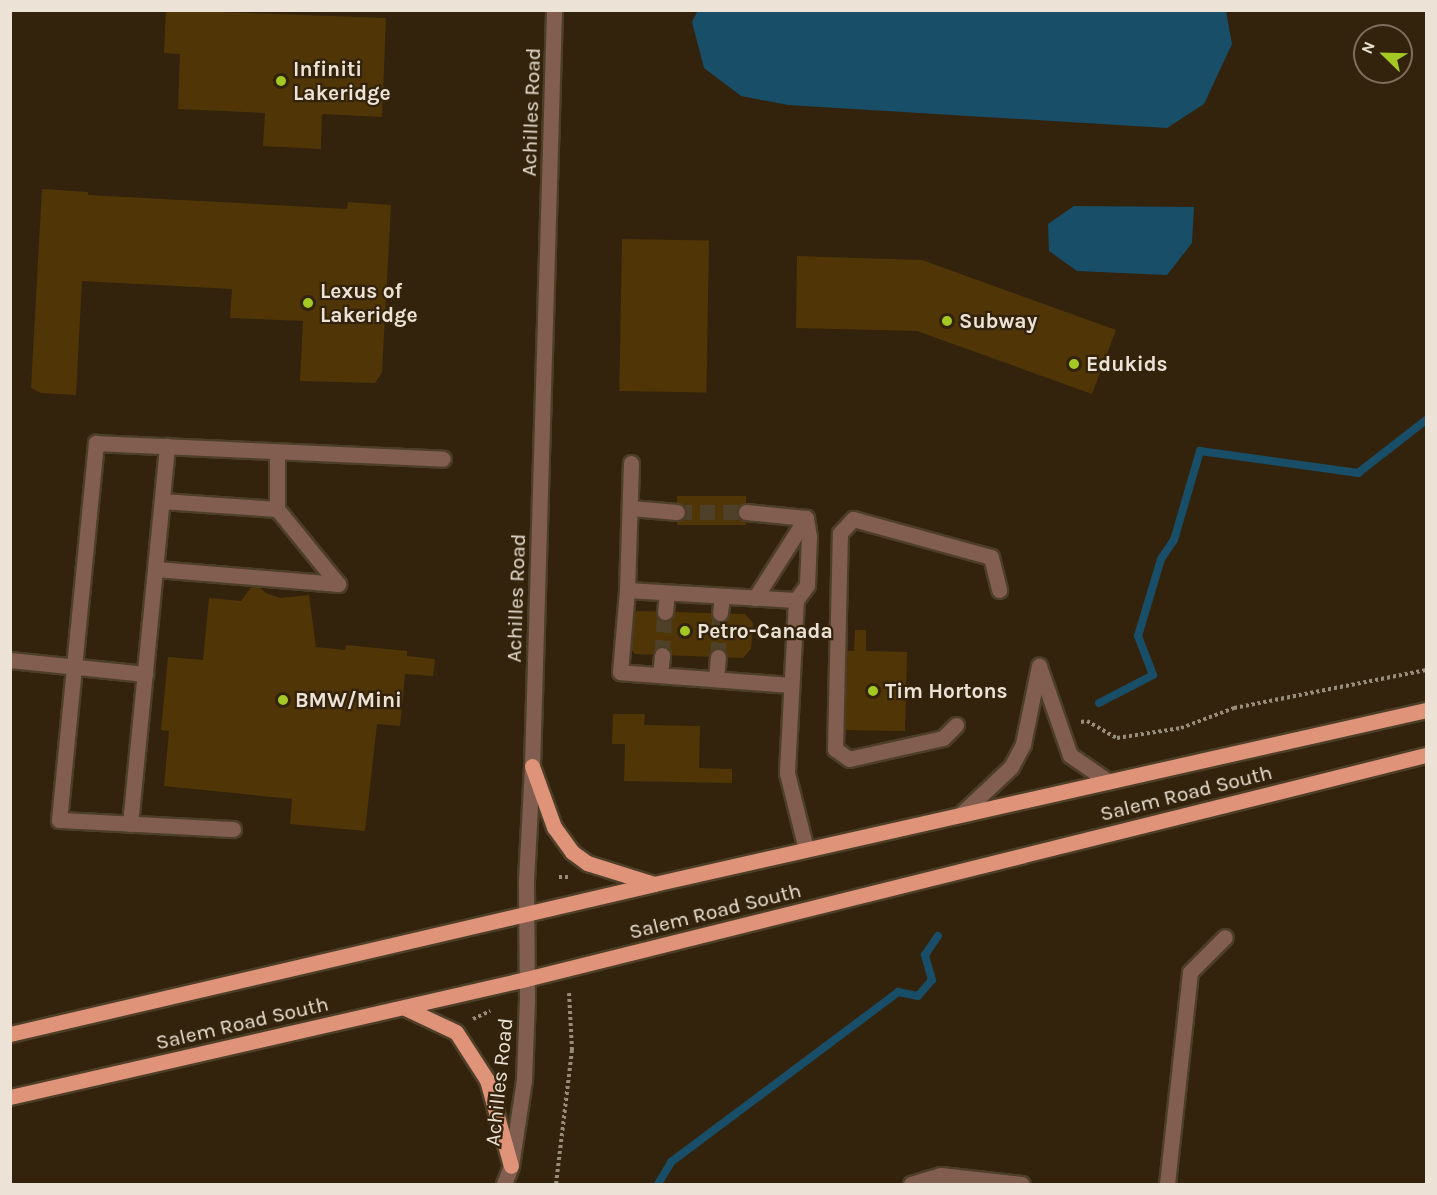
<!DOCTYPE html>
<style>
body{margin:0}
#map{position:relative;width:1437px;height:1195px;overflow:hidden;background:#33230c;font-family:Karla,sans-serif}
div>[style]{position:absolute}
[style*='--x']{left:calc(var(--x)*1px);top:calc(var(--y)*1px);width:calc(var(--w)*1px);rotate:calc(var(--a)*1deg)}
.water>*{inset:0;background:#184e68}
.stream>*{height:8px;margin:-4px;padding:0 4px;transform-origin:4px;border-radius:4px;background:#184e68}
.building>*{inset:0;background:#503507;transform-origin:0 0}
.minor-tunnel>*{height:15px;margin-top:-7.5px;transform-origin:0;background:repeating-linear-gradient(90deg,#4f402a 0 15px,transparent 0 23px)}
.path>*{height:4px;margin-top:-2px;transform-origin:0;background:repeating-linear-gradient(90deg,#988c7a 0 3px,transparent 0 6px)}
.roads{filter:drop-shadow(2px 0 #4d3e28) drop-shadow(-2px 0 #4d3e28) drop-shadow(0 2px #4d3e28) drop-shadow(0 -2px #4d3e28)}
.minor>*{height:15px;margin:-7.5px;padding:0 7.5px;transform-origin:7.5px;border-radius:7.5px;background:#825e51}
.major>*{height:15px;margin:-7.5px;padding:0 7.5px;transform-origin:7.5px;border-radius:7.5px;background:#df9379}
.dots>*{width:16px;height:16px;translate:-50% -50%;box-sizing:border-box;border:3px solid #33230c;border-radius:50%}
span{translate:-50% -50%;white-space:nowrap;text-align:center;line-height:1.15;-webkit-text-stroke:4.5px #33230c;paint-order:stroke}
.poi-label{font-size:21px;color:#ece2d5;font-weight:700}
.left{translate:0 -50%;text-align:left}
.street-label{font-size:21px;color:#ece2d5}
.frame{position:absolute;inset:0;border:12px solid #ece2d5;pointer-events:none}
.north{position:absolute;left:1353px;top:24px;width:60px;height:60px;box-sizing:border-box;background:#33230c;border:2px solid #7d6f5c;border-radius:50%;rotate:293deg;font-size:16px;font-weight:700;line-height:24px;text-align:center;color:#ece2d5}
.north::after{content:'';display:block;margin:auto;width:21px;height:27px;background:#a4c824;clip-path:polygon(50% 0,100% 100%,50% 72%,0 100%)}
</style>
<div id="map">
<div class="water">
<div style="clip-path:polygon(698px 10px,1226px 11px,1232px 44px,1204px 104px,1167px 128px,788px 105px,741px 96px,704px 68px,692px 22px)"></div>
<div style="clip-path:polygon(1074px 206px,1194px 207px,1192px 243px,1167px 275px,1077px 271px,1049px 251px,1048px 224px)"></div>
</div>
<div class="stream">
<div style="--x:1099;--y:703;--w:61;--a:-27.4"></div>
<div style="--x:1153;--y:675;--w:42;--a:-111"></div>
<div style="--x:1138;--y:636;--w:80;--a:-73.4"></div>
<div style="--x:1161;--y:559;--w:23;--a:-56"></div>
<div style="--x:1174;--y:540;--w:93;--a:-73.7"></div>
<div style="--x:1200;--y:451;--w:160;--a:7.9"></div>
<div style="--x:1358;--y:473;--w:86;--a:-37.9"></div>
<div style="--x:658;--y:1184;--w:26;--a:-59"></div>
<div style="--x:671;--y:1162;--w:284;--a:-36.8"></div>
<div style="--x:898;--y:992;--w:20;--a:11"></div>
<div style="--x:918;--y:996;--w:21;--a:-49"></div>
<div style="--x:932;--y:980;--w:26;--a:-106"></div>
<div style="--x:925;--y:955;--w:23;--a:-56"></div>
</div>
<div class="building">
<div style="clip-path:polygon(166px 10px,386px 18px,382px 117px,322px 114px,321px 149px,263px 146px,265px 113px,178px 109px,180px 54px,164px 53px)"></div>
<div style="clip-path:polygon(42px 189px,88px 192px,88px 195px,347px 209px,348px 202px,391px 205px,382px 372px,375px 383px,300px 381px,303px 321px,230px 318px,232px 289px,82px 281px,76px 395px,41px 393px,31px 388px)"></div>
<div style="left:622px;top:239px;width:87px;height:152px;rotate:1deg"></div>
<div style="clip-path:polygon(797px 256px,922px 260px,1116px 330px,1092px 394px,917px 331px,796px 328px)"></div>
<div style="left:677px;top:496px;width:69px;height:29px"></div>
<div style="clip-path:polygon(254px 583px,266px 593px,280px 598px,309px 595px,316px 647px,345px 650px,346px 645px,407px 651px,407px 656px,435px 659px,433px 676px,405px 674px,400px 726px,377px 724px,365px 831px,290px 824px,292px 799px,164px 786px,169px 731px,161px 730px,168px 657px,203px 660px,209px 598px,241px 601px)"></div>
<div style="clip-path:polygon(637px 611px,745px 614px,753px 623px,751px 649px,743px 658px,635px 654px,628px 646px,629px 618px)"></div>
<div style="clip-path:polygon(855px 630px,866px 630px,866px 651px,907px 652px,905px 731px,839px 730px,841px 650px,854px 651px)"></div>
<div style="clip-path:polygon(613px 714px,645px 714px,644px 725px,700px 726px,699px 768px,732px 769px,732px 783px,624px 781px,625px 744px,612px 744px)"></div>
</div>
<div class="minor-tunnel">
<div style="--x:677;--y:512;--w:69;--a:0"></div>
<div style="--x:662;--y:655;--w:43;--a:-86"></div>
<div style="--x:718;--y:657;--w:44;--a:-87.4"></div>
</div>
<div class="path">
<div style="--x:1081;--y:722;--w:6;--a:-9"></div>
<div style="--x:1087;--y:721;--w:34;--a:30"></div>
<div style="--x:1117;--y:738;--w:65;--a:-8.9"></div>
<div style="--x:1181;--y:728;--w:57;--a:-20.7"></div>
<div style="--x:1234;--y:708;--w:196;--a:-11.2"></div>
<div style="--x:559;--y:877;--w:11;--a:0"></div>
<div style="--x:473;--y:1019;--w:19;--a:-25"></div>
<div style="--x:556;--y:1184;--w:135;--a:-83.2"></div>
<div style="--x:572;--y:1050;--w:57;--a:-93"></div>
</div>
<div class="roads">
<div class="minor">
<div style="--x:162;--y:501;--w:115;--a:4"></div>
<div style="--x:631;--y:508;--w:46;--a:5"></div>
<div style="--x:746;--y:512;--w:60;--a:5.7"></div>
<div style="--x:806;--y:518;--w:18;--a:81"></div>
<div style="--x:809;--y:536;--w:49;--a:92.3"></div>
<div style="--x:807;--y:585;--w:19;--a:126"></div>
<div style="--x:796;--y:600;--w:173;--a:93"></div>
<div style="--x:787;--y:773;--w:78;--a:76"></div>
<div style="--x:156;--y:569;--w:183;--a:4.7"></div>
<div style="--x:338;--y:584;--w:97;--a:-129.1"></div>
<div style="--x:277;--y:509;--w:57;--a:-90"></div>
<div style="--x:627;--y:590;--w:127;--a:-88.2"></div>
<div style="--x:755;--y:598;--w:95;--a:-57.5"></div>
<div style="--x:665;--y:612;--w:19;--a:-84"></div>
<div style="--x:720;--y:613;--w:17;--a:-83"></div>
<div style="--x:10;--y:660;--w:136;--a:5.9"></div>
<div style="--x:1040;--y:669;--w:91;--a:70.8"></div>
<div style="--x:1070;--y:755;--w:47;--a:34.7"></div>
<div style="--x:660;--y:675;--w:20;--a:-84"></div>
<div style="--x:716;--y:679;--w:22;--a:-85"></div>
<div style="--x:791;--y:685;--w:171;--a:-175.7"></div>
<div style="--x:620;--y:672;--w:82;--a:-85.1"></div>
<div style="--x:627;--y:590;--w:169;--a:3.4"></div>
<div style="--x:956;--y:725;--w:18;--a:135"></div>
<div style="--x:943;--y:738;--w:96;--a:167.4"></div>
<div style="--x:849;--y:759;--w:17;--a:-144"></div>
<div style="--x:835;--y:749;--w:216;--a:-88.7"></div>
<div style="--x:840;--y:533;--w:19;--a:-47"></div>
<div style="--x:853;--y:519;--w:143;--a:15.4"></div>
<div style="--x:991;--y:557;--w:34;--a:76"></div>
<div style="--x:960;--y:815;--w:70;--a:-43.3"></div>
<div style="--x:1011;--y:767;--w:26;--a:-62"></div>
<div style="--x:1023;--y:744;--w:80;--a:-78.4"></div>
<div style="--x:130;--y:824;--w:380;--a:-84.4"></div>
<div style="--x:233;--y:829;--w:174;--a:-177"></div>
<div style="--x:59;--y:820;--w:379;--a:-84.4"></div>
<div style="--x:96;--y:443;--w:347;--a:2.6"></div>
<div style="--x:504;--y:1184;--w:19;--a:-69"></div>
<div style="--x:511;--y:1166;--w:87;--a:-81.4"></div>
<div style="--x:524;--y:1080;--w:80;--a:-87.9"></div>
<div style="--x:527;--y:1000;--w:119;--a:-90.5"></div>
<div style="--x:526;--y:881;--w:115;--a:-87"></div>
<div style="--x:532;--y:766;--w:756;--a:-88.33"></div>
<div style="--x:911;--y:1184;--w:31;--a:-17"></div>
<div style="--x:941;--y:1175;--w:81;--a:6.3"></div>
<div style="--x:1167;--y:1184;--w:213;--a:-83.8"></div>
<div style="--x:1190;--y:972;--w:49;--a:-45"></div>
</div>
<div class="major">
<div style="--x:532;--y:766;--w:65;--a:70.2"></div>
<div style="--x:554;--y:827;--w:31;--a:54"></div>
<div style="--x:572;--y:852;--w:19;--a:36"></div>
<div style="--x:587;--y:863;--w:70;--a:17.4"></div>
<div style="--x:405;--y:1008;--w:56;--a:25.2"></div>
<div style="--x:456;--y:1032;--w:57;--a:57.1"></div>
<div style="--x:487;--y:1080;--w:89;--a:74.4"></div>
<div style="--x:10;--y:1034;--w:661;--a:-13.11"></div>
<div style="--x:654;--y:884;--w:791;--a:-12.7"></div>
<div style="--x:10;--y:1097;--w:529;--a:-12.88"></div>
<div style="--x:526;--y:979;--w:927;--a:-13.98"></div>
</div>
</div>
<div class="dots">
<div style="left:281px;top:81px;background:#a4c824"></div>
<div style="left:308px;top:303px;background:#a4c824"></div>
<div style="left:947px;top:321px;background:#a4c824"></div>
<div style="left:1074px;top:364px;background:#a4c824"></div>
<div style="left:685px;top:631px;background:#a4c824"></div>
<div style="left:873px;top:691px;background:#a4c824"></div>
<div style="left:283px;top:700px;background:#a4c824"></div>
</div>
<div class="poi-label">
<span class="left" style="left:293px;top:81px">Infiniti<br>Lakeridge</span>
<span class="left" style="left:320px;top:303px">Lexus of<br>Lakeridge</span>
<span class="left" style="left:959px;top:321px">Subway</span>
<span class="left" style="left:1086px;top:364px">Edukids</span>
<span class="left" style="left:697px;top:631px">Petro-Canada</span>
<span class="left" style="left:885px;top:691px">Tim Hortons</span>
<span class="left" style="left:295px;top:700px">BMW/Mini</span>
</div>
<div class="street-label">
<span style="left:531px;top:112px;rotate:-88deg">Achilles Road</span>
<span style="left:516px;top:598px;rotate:-88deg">Achilles Road</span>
<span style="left:1186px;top:793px;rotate:-14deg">Salem Road South</span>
<span style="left:715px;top:911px;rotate:-14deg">Salem Road South</span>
<span style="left:242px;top:1023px;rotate:-13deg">Salem Road South</span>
<span style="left:499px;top:1082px;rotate:-84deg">Achilles Road</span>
</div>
<div class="frame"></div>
<div class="north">N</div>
</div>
